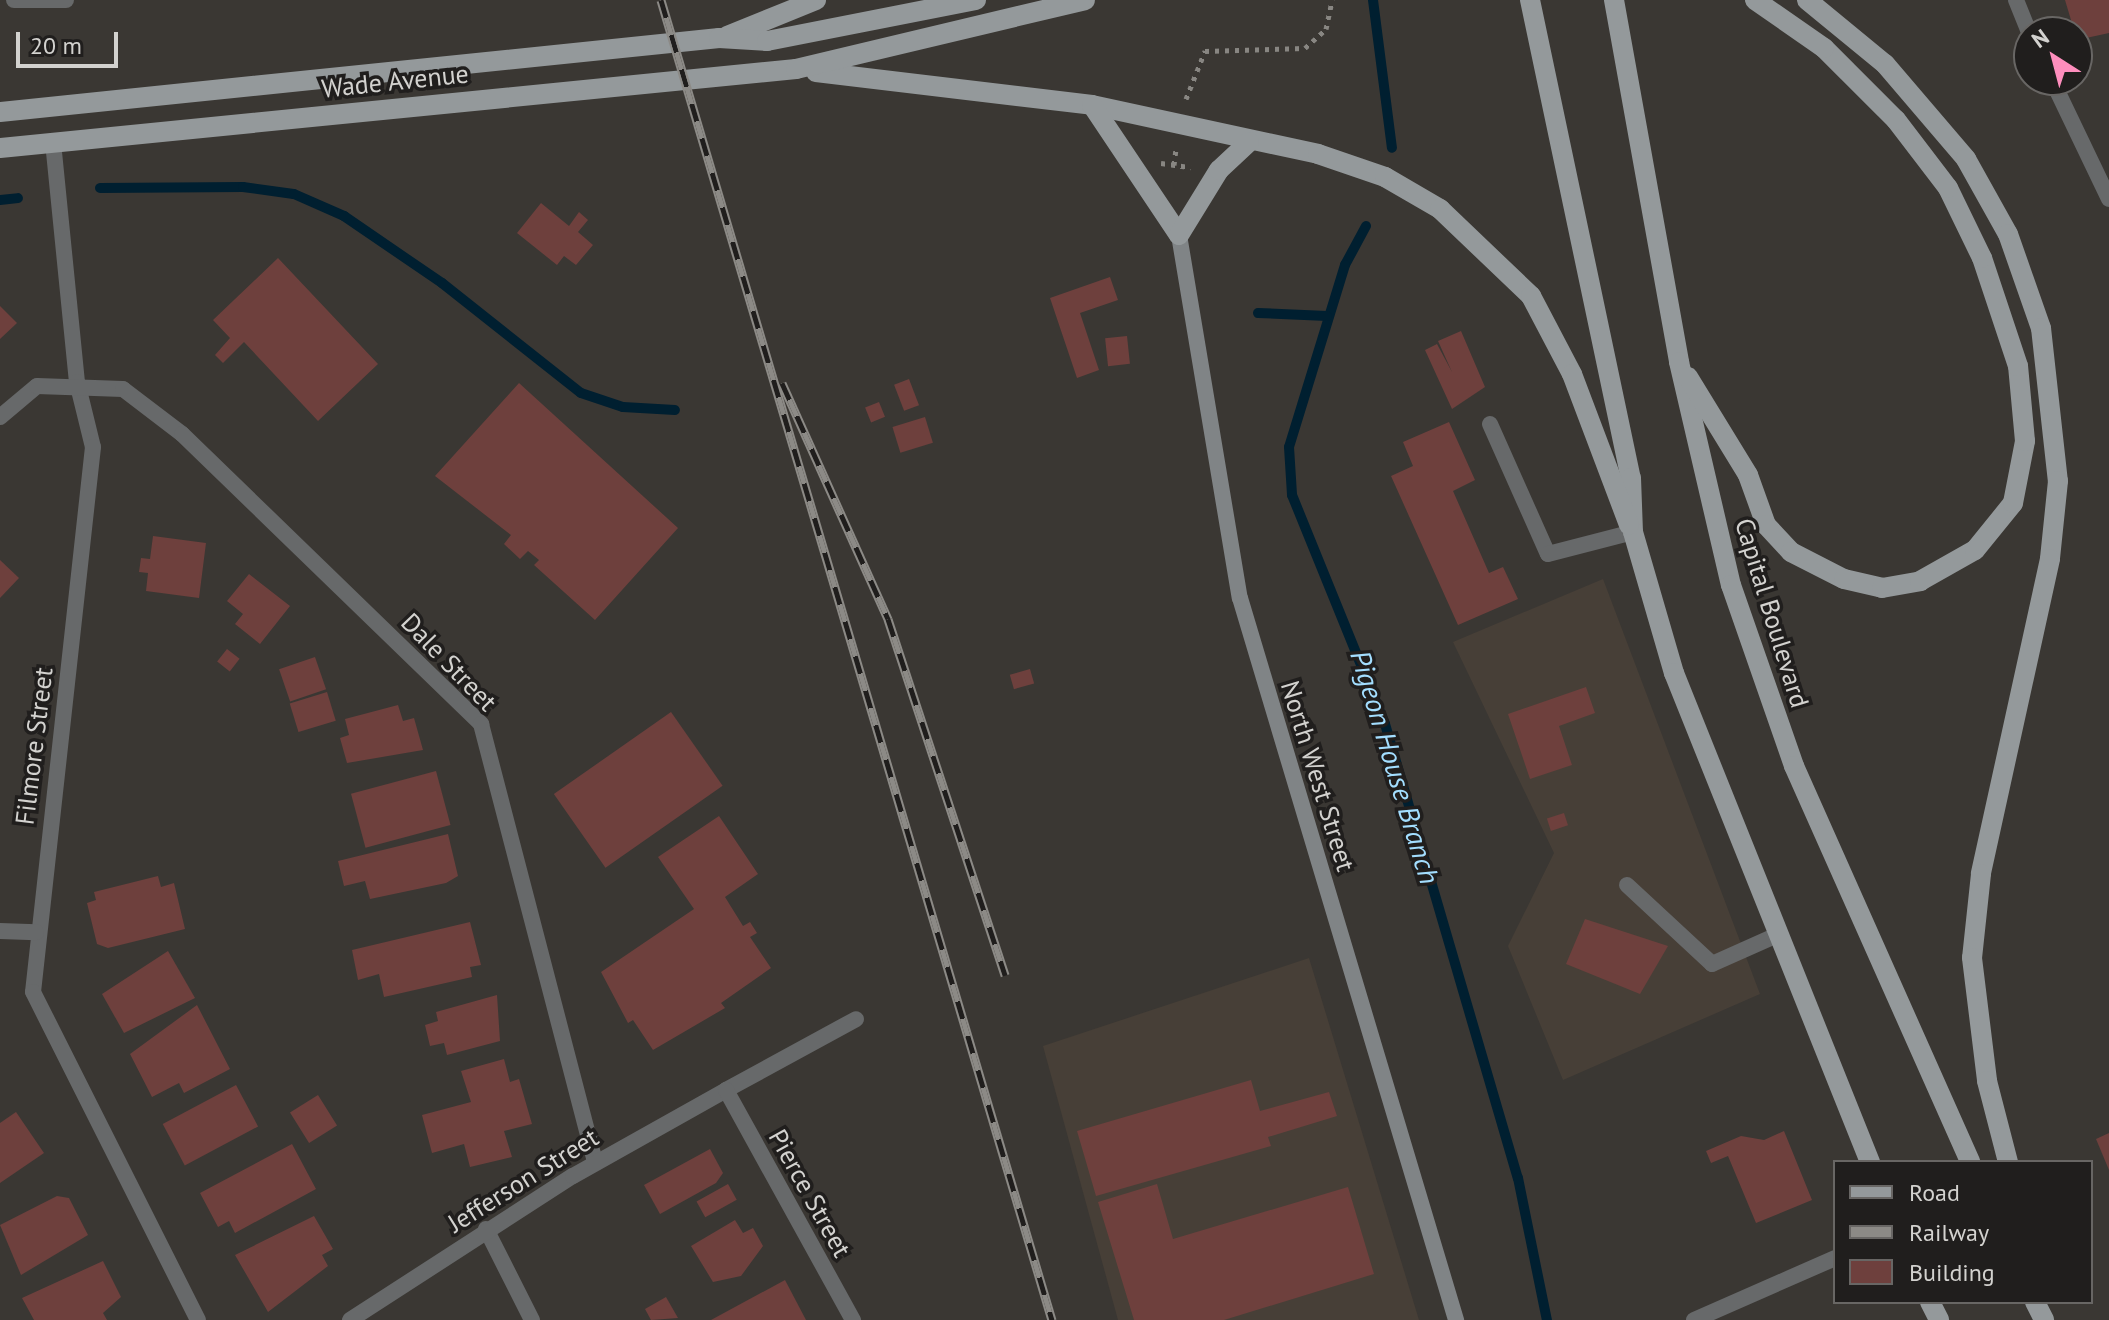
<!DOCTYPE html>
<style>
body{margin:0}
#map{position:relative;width:2109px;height:1320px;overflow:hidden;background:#3a3733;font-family:"PT Sans",sans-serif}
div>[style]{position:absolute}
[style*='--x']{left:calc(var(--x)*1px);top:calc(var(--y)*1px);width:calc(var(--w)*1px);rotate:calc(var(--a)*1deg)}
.built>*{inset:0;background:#473f37}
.stream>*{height:10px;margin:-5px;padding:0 5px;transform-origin:5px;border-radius:5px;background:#001f30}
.building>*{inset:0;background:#6e403d;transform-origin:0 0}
.path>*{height:5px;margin-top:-2.5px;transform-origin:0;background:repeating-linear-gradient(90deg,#888682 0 4px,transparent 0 10px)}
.lane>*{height:16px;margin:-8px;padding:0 8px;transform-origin:8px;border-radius:8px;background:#67696a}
.street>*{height:16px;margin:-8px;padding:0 8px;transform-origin:8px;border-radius:8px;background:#67696a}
.secondary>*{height:16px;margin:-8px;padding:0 8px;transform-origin:8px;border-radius:8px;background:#808486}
.primary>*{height:20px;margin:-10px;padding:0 10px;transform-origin:10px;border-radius:10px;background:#94999b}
.rail>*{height:9px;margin-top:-4.5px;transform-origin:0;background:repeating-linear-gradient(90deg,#201e1d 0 18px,#8c8a86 0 36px);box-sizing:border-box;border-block:2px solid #8c8a86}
span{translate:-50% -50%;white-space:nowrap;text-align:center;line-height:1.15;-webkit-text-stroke:7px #201e1d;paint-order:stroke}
.street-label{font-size:26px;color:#d3d2cf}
.water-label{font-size:28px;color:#a3deff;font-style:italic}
.legend{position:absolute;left:1833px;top:1160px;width:260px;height:144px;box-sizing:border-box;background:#201e1d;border:2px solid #686664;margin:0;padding:10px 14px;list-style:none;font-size:24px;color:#d3d2cf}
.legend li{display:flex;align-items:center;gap:16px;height:40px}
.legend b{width:40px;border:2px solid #686664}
.north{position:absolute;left:2013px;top:16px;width:80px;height:80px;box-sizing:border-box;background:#201e1d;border:2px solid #686664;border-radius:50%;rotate:324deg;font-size:22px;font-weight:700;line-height:32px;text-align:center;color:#d3d2cf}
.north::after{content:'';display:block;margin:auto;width:28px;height:36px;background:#fe8ebd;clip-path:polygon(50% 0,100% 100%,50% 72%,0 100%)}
.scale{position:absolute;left:16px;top:32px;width:102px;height:36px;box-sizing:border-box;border:4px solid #d3d2cf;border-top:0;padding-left:10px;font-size:24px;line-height:28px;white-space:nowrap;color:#d3d2cf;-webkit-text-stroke:6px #201e1d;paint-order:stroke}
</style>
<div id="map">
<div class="built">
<div style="clip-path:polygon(1603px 579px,1760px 994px,1563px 1080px,1508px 946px,1554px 853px,1453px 642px)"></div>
<div style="clip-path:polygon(1309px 958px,1419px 1320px,1118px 1320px,1043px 1046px)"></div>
</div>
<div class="stream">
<div style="--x:1373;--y:0;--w:149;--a:82.7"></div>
<div style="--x:100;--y:188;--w:143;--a:-0.4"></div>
<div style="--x:243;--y:187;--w:51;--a:7.8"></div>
<div style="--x:294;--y:194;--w:55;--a:23.7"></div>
<div style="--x:344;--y:216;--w:119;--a:34.4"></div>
<div style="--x:442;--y:283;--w:177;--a:38.4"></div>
<div style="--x:581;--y:393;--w:44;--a:18.4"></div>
<div style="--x:623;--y:407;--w:52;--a:3.3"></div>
<div style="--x:0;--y:200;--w:18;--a:-6"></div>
<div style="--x:1366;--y:226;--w:44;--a:118.3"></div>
<div style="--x:1345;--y:265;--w:190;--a:107.1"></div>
<div style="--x:1289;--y:447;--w:48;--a:86.4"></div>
<div style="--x:1292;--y:495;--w:247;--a:67.9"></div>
<div style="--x:1385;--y:724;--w:473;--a:73.7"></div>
<div style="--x:1518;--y:1178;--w:145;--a:78.5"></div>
<div style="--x:1258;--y:313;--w:69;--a:2.5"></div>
</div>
<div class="building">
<div style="clip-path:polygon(2065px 0,2109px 0,2109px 33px,2077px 40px)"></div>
<div style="clip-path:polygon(541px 203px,569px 226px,579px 212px,588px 220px,578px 232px,593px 245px,576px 265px,564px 256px,557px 265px,517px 233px)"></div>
<div style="clip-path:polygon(278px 258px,378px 364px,318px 421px,244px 342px,223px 363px,215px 355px,230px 338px,213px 320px)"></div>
<div style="clip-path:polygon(1110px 277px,1118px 300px,1080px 313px,1099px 370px,1077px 378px,1050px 298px)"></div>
<div style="clip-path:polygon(0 306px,17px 323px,0 339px)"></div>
<div style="clip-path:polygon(1461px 331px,1485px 387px,1452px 409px,1425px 350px,1437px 344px,1452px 372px,1438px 341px)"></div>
<div style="left:1127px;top:336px;width:28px;height:22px;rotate:84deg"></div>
<div style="left:909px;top:379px;width:28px;height:16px;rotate:69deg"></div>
<div style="clip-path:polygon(519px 383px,678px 528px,595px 620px,534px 565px,539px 560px,528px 551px,520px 559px,504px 544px,511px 535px,435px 476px)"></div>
<div style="left:879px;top:402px;width:16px;height:15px;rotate:68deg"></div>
<div style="left:925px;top:417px;width:27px;height:34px;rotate:73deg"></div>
<div style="clip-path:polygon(1449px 422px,1475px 480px,1453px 491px,1489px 573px,1503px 567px,1518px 599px,1458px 625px,1391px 476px,1413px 466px,1403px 442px)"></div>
<div style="clip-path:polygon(153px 536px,206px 543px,199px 598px,146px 591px,148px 573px,139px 572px,141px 558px,150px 559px)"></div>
<div style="clip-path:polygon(0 560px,19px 578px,0 598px)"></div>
<div style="clip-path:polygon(249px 574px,290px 606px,260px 644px,235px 624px,243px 614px,227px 601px)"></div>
<div style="left:227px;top:649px;width:16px;height:16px;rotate:38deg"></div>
<div style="left:315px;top:657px;width:34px;height:38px;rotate:71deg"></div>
<div style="left:1030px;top:669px;width:15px;height:21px;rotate:74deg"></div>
<div style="clip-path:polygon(1586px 687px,1595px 713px,1559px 726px,1572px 765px,1530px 779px,1508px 714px)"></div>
<div style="left:327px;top:692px;width:30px;height:39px;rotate:73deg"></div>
<div style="clip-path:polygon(398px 705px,403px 721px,414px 718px,423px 750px,347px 763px,340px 738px,349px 735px,345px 719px)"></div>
<div style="left:671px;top:712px;width:90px;height:143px;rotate:55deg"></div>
<div style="left:436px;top:771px;width:56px;height:88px;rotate:75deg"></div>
<div style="left:1564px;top:813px;width:13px;height:18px;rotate:72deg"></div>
<div style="clip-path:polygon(719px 816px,758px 874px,725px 897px,743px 926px,750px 922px,757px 933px,750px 937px,771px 968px,721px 1003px,725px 1008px,653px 1050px,633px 1020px,628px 1023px,601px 972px,694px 909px,658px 857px)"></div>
<div style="clip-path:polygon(448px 834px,458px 876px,446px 883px,370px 899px,365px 881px,344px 886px,338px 861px)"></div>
<div style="clip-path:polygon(158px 876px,161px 887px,174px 883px,185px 929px,108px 948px,97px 944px,87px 903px,96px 900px,94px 892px)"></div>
<div style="clip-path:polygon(1585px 919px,1668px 946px,1640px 994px,1566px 964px)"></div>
<div style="clip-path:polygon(470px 922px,481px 965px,470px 967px,472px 977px,384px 997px,379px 974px,358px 980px,352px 950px)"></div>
<div style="clip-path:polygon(168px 951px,195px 998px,124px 1033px,102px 994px)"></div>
<div style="clip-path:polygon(497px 995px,500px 1041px,447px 1055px,444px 1043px,430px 1046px,425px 1025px,438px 1021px,436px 1012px)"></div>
<div style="clip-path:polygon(197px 1005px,230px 1069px,184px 1093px,179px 1083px,152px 1097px,130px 1054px)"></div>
<div style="clip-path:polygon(504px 1059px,510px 1082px,519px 1079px,532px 1124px,504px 1131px,512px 1157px,470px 1167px,464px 1144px,432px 1153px,422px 1115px,471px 1102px,461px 1071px)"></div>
<div style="clip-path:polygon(1251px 1080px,1260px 1111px,1329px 1092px,1337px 1116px,1268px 1137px,1271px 1146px,1096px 1196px,1077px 1131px)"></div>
<div style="left:236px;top:1085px;width:47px;height:83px;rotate:62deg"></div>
<div style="left:318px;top:1095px;width:36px;height:33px;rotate:58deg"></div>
<div style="clip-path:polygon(16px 1112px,44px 1153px,0 1183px,0 1123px)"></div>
<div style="clip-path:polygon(1784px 1131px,1812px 1200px,1756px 1223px,1728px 1156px,1711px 1163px,1706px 1151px,1741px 1136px,1764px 1140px)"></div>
<div style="clip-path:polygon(2109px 1133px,2109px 1170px,2096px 1139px)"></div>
<div style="clip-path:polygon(292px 1144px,316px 1189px,235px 1233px,229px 1221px,218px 1227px,200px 1193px)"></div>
<div style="clip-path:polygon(710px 1149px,723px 1173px,716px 1183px,660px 1214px,644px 1185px)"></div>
<div style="left:728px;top:1184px;width:18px;height:36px;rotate:61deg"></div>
<div style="clip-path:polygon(1157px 1184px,1173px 1239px,1348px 1187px,1374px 1274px,1224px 1320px,1134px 1320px,1098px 1202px)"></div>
<div style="clip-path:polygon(57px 1196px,69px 1198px,88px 1235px,21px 1275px,0 1225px)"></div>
<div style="clip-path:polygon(314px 1216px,333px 1249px,322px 1255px,328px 1266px,268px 1312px,235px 1255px)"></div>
<div style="clip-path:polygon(735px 1220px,743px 1233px,753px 1228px,763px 1246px,741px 1276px,713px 1282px,691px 1246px)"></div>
<div style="clip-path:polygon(103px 1261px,121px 1297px,103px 1313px,107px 1320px,34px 1320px,22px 1298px)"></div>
<div style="clip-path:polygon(785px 1280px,806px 1320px,711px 1320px)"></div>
<div style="clip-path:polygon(666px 1297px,678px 1318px,651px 1320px,645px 1309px)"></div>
</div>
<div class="path">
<div style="--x:1186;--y:99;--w:52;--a:-68.4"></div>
<div style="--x:1205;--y:51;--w:100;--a:-1.7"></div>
<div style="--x:1305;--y:48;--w:28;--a:-42"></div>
<div style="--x:1326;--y:29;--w:30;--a:-78"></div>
<div style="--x:1161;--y:163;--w:30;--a:8"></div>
<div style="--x:1174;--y:165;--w:17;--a:-83"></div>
</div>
<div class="lane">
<div style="--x:2016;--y:0;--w:35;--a:68"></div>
<div style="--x:2052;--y:80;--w:132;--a:64.4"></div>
<div style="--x:1490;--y:424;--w:142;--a:66"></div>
<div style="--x:1548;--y:554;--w:88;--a:-14.5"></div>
<div style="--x:1627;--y:885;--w:116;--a:42.9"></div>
<div style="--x:1712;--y:964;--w:71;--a:-24"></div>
<div style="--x:726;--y:1090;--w:148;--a:-28.6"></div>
<div style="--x:486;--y:1229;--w:102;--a:63.2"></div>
</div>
<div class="street">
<div style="--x:14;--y:0;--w:52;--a:0"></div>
<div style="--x:53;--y:142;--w:241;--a:84.3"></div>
<div style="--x:77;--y:382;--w:67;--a:76.2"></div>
<div style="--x:93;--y:447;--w:548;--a:96.28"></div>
<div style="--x:33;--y:992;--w:367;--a:63.3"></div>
<div style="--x:0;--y:417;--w:48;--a:-40"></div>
<div style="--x:37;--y:386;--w:86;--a:2"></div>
<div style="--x:123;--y:389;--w:74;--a:37.3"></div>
<div style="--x:182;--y:434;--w:417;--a:44.1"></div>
<div style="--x:481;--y:724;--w:453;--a:75.4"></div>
<div style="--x:0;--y:931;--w:36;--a:2"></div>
<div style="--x:350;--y:1320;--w:265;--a:-32.9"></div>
<div style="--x:573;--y:1176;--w:176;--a:-29.3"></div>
<div style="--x:726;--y:1090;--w:263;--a:61.1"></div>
<div style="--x:1694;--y:1320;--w:154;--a:-23.7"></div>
</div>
<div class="secondary">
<div style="--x:1179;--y:235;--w:368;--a:80.5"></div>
<div style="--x:1240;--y:598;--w:754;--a:73.34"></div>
</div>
<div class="primary">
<div style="--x:1530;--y:0;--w:489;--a:78.1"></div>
<div style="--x:1631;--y:478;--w:54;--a:87.9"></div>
<div style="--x:1633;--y:532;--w:147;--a:73.8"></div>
<div style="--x:1674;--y:673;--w:527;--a:68.16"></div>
<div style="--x:1614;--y:0;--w:368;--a:79.8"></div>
<div style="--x:1679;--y:362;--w:229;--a:76.9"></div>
<div style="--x:1731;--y:585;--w:192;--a:70.8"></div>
<div style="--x:1794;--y:766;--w:433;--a:66"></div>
<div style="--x:1807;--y:0;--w:101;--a:39.4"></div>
<div style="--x:1885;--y:64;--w:125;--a:49.5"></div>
<div style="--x:1966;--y:159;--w:86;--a:60.8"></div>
<div style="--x:2008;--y:234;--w:100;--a:70.7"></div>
<div style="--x:2041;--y:328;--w:154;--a:83.7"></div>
<div style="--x:2058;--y:481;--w:78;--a:95.9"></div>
<div style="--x:2050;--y:559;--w:322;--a:102.4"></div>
<div style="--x:1981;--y:874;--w:84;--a:96.1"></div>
<div style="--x:1972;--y:958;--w:124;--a:83"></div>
<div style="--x:1987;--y:1081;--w:84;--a:75.5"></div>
<div style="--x:727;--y:36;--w:96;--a:-22"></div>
<div style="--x:816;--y:72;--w:278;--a:6.8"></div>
<div style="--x:1092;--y:105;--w:231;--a:12.2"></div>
<div style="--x:1318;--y:154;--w:71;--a:18.9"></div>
<div style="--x:1385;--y:177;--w:64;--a:30.2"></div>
<div style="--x:1440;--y:209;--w:126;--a:43.7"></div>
<div style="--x:1531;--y:296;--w:88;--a:62.3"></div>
<div style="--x:1572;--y:374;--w:161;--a:69.3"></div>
<div style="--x:1092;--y:105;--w:156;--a:56.2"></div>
<div style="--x:1179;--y:235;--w:76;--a:-58.4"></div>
<div style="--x:1219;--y:170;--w:41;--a:-43"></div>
<div style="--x:0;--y:112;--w:723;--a:-5.88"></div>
<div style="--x:719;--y:38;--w:48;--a:3.6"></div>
<div style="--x:767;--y:41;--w:213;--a:-11.1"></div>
<div style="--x:0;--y:148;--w:800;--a:-5.67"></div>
<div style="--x:796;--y:69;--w:297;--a:-13.4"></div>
<div style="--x:1688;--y:377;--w:115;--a:58.5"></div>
<div style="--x:1748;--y:475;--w:53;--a:70.2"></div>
<div style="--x:1766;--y:525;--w:37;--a:47"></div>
<div style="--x:1791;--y:552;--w:59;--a:27"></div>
<div style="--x:1844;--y:579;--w:39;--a:13"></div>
<div style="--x:1882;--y:588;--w:39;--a:-10"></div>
<div style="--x:1920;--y:581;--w:63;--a:-29.4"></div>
<div style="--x:1975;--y:550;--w:60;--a:-51"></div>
<div style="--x:2013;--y:503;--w:63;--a:-79"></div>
<div style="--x:2025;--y:441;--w:75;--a:-95.3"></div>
<div style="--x:2018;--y:366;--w:114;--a:-108.4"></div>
<div style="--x:1982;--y:258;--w:78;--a:-115.9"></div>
<div style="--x:1948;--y:188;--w:86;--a:-127.4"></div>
<div style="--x:1896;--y:120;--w:102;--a:-135"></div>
<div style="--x:1824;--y:48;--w:84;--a:-145.2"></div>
<div style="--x:1930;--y:1302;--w:20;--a:63"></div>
<div style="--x:2035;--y:1302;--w:20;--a:63"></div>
</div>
<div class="rail">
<div style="--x:661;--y:0;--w:1377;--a:73.5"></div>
<div style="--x:782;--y:383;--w:259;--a:65.8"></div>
<div style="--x:888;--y:619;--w:375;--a:71.8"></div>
</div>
<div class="street-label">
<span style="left:395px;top:81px;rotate:-6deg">Wade Avenue</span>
<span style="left:1772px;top:613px;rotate:73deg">Capital Boulevard</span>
<span style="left:449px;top:662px;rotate:46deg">Dale Street</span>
<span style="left:34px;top:746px;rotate:-83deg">Filmore Street</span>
<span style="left:1318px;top:776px;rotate:73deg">North West Street</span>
<span style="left:523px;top:1180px;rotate:-32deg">Jefferson Street</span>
<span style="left:810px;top:1193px;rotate:61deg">Pierce Street</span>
</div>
<div class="water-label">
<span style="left:1395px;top:767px;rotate:73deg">Pigeon House Branch</span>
</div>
<ul class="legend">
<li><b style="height:10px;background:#94999b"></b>Road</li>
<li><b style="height:10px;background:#8c8a86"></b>Railway</li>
<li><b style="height:22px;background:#6e403d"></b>Building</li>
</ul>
<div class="north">N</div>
<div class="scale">20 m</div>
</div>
